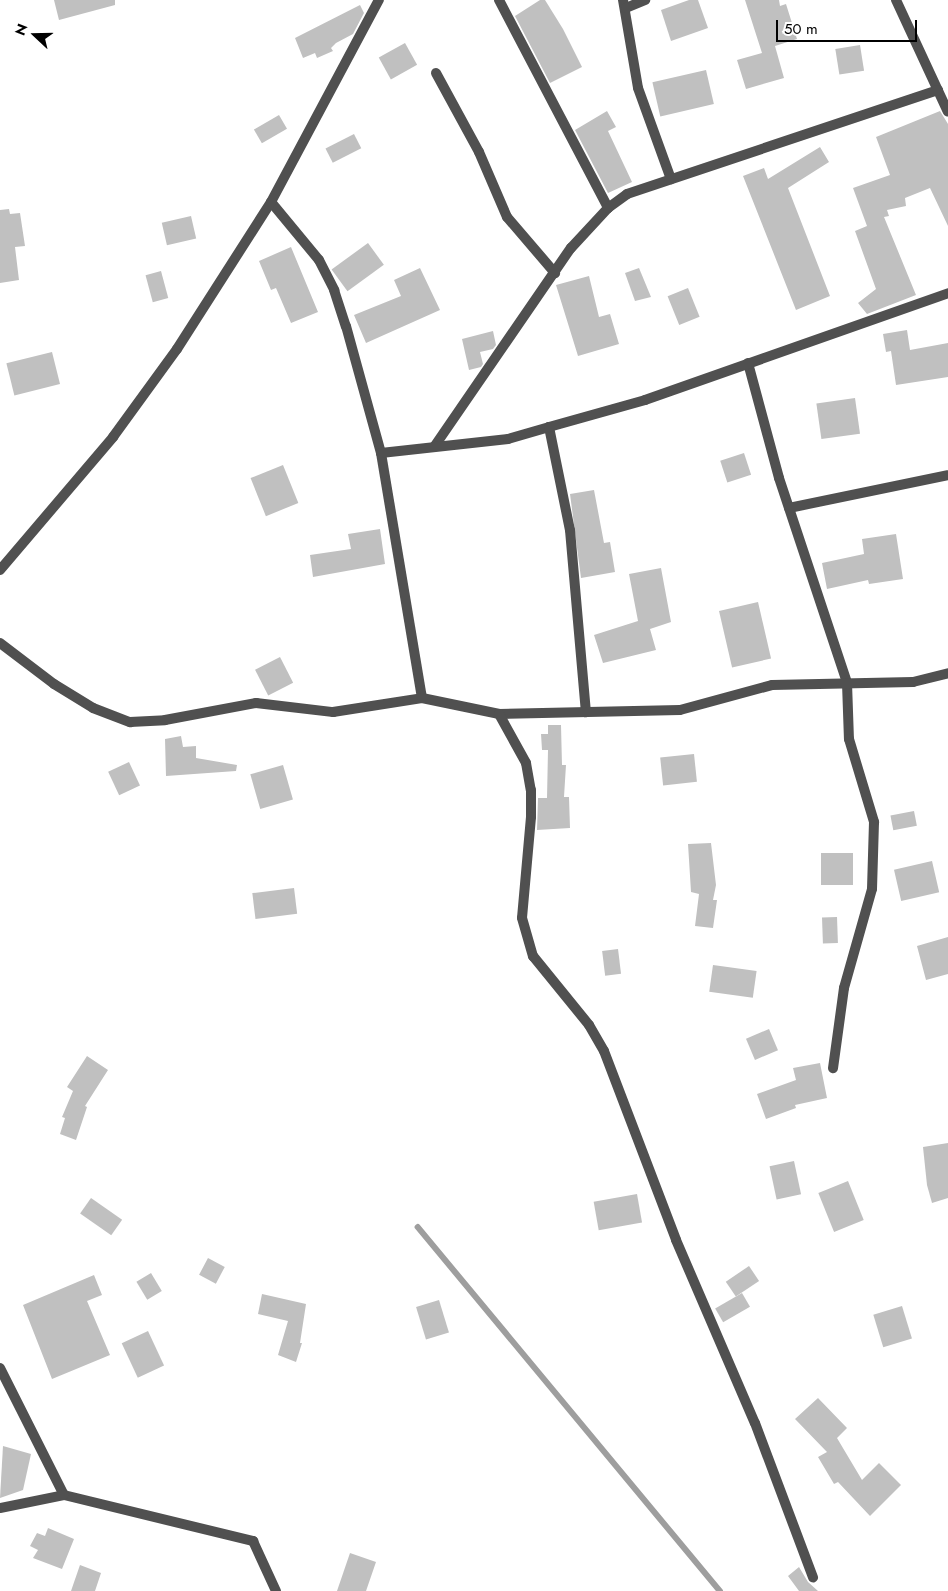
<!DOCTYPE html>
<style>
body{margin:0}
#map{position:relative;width:948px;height:1591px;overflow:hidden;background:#fff;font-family:Jost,sans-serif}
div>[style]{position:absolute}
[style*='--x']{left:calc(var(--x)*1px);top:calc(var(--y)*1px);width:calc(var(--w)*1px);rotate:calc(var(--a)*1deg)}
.stream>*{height:5.5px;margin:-2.75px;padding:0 2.75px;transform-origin:2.75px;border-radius:2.75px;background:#9e9e9e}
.building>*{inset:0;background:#c0c0c0;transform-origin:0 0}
.minor>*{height:10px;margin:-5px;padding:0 5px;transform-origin:5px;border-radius:5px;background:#505050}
.tertiary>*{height:10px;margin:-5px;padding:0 5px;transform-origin:5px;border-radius:5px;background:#505050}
span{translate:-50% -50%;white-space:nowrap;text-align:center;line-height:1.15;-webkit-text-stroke:4px #fff;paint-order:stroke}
.north{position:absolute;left:10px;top:10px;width:50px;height:50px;-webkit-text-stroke:4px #fff;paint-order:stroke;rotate:291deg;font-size:14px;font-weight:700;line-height:20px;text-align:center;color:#000}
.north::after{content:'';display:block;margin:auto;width:18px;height:22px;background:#000;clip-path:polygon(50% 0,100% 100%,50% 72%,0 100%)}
.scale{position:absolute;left:776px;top:20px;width:141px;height:22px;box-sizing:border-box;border:2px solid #000;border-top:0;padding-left:6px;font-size:15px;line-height:18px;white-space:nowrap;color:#000;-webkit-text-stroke:4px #fff;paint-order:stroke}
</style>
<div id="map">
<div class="stream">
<div style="--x:418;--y:1227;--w:473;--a:50.3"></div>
</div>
<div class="building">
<div style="clip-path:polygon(54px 0,115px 0,115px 5px,59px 20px)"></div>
<div style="clip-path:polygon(540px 0,545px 0,563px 29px,582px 67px,550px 83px,515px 16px)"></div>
<div style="clip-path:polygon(689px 0,698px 0,708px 28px,671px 41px,661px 10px)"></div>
<div style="clip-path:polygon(745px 0,779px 0,780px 6px,786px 4px,797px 39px,775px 46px,784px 78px,746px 89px,737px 60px,762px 53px)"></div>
<div style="clip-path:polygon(360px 5px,364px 13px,353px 34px,336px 43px,331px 48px,333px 51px,317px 58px,315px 53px,303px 58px,295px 38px)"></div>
<div style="left:405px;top:43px;width:25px;height:30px;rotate:61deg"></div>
<div style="left:860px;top:45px;width:26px;height:25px;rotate:81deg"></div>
<div style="left:706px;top:70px;width:35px;height:55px;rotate:77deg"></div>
<div style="clip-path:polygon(607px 111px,616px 127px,608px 131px,632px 182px,608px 193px,575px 130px)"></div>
<div style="clip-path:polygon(940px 111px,948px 124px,948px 226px,930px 188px,905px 198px,906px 206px,887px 210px,889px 216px,884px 217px,916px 295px,867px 314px,858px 303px,876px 289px,855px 231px,867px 226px,853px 188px,890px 175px,876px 137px)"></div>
<div style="left:279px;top:115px;width:16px;height:29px;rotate:60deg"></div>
<div style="left:354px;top:134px;width:16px;height:32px;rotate:63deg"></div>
<div style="clip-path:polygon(820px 147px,829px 162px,788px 188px,830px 296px,796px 310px,743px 176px,764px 168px,768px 179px)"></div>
<div style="clip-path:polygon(9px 209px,10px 214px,20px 213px,25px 246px,15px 247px,19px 280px,0 283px,0 210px)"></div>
<div style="left:191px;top:216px;width:23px;height:30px;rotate:77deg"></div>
<div style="left:368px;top:243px;width:27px;height:45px;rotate:54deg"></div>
<div style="clip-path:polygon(291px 247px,318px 312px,291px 323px,276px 288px,271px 290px,259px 261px)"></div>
<div style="clip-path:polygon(420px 268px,440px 310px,366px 343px,354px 315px,401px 296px,394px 280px)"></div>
<div style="clip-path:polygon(639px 268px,651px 297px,635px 301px,625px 273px)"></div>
<div style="left:161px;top:271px;width:28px;height:16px;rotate:75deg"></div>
<div style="clip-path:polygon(589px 276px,599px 317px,610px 314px,619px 344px,578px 356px,556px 285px)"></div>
<div style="left:688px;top:288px;width:31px;height:22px;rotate:68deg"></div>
<div style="clip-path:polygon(907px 330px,910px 350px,948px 343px,948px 377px,896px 385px,891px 351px,886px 352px,883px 334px)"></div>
<div style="clip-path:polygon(493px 331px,496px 345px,493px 349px,480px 352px,483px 364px,481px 367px,469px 370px,462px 339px)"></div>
<div style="left:52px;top:352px;width:33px;height:47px;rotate:76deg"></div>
<div style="left:855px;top:398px;width:36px;height:39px;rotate:82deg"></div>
<div style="left:744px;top:453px;width:23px;height:25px;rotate:72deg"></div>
<div style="left:283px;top:465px;width:41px;height:35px;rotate:68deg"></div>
<div style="clip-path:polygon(594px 490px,604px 543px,610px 542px,615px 572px,581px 578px,570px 494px)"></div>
<div style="clip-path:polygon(380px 529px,385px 564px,313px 577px,310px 555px,351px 549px,348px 534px)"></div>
<div style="clip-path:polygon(896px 534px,903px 579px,869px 584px,868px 580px,827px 589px,822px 563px,864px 554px,862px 539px)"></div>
<div style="clip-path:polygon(661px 568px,671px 622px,650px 629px,656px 650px,603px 663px,594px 635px,638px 621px,629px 574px)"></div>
<div style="left:758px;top:602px;width:58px;height:40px;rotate:77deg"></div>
<div style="left:280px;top:657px;width:29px;height:28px;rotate:63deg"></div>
<div style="clip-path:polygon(548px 725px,561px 725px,562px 765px,566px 765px,564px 797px,569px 797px,570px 828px,537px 830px,538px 798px,547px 798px,548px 750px,542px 750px,541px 734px,548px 734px)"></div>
<div style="clip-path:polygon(181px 736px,183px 747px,196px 746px,196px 758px,237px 765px,236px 771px,166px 776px,165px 739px)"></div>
<div style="left:694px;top:754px;width:28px;height:34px;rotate:84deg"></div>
<div style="left:129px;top:762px;width:26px;height:23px;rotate:65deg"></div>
<div style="left:283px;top:765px;width:36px;height:34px;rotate:74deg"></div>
<div style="left:914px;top:811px;width:15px;height:24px;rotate:79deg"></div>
<div style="clip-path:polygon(711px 843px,716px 885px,713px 900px,717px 900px,713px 928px,695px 926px,699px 894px,691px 892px,688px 844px)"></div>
<div style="left:821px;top:853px;width:32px;height:32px"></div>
<div style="left:932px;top:861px;width:32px;height:39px;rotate:77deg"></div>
<div style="left:294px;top:888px;width:26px;height:42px;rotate:83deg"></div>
<div style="left:837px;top:917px;width:26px;height:15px;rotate:88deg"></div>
<div style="clip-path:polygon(948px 937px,948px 974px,926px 980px,917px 946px)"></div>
<div style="left:618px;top:949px;width:25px;height:16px;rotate:83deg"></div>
<div style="left:713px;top:965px;width:44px;height:27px;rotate:8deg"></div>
<div style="left:769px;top:1029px;width:23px;height:25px;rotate:67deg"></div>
<div style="clip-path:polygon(87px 1056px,108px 1070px,85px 1106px,87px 1107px,76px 1140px,60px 1134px,65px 1118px,62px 1117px,73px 1091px,67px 1087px)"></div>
<div style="clip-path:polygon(820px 1063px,827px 1098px,795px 1105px,796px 1108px,766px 1119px,757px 1094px,796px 1080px,793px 1068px)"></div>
<div style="clip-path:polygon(948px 1143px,948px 1198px,932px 1203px,927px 1185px,923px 1147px)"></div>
<div style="left:794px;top:1161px;width:34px;height:25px;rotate:78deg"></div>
<div style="left:848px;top:1181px;width:42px;height:32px;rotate:68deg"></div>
<div style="left:637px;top:1194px;width:29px;height:44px;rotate:80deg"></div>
<div style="left:91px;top:1198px;width:38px;height:19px;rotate:35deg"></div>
<div style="left:208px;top:1258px;width:19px;height:19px;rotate:28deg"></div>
<div style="left:749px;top:1266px;width:18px;height:28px;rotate:56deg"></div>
<div style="left:151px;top:1273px;width:21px;height:17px;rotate:59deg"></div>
<div style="clip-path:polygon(94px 1275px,102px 1295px,87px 1301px,110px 1355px,52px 1379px,23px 1305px)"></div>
<div style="left:742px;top:1293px;width:16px;height:31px;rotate:60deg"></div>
<div style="clip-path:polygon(262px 1294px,306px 1304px,300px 1343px,302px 1343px,296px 1362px,278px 1355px,288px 1321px,258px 1314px)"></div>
<div style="left:439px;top:1300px;width:34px;height:24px;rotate:73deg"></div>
<div style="left:902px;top:1306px;width:34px;height:30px;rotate:73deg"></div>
<div style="left:148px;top:1331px;width:38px;height:29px;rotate:65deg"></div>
<div style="clip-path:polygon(818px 1398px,847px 1428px,837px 1438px,862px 1480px,879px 1463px,901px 1485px,870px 1516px,838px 1482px,834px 1484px,818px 1457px,827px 1452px,795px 1419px)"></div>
<div style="clip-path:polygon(3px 1446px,31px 1454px,23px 1490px,0 1498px)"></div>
<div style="clip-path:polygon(48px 1528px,74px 1539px,62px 1569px,33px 1558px,38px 1550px,30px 1546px,37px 1533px,45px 1536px)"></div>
<div style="clip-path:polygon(350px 1553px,376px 1562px,366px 1591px,337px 1591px)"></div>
<div style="clip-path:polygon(80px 1565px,101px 1573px,95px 1591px,71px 1591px)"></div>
<div style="clip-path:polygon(799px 1567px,808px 1582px,818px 1591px,799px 1591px,788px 1576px)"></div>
</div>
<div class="minor">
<div style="--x:499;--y:0;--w:235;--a:62.3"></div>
<div style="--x:623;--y:0;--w:89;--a:80.3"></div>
<div style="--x:638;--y:88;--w:97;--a:70.1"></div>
<div style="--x:896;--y:0;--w:123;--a:65.1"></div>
<div style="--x:626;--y:8;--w:21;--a:-23"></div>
<div style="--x:436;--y:73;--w:90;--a:61.4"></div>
<div style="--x:479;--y:152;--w:71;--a:66.7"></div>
<div style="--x:507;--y:217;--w:74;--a:49.4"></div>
<div style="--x:271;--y:202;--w:75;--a:50.4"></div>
<div style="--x:319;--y:260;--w:34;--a:63"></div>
<div style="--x:334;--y:290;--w:38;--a:72"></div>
<div style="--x:346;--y:326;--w:132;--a:74.6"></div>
<div style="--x:381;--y:453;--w:248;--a:80.5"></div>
<div style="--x:748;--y:363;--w:119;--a:74.9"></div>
<div style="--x:779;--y:478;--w:216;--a:71.6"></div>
<div style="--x:847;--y:683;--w:56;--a:88"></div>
<div style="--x:849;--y:739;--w:87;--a:73.2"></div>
<div style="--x:874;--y:822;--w:67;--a:91.7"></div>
<div style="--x:872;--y:889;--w:103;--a:105.8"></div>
<div style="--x:844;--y:988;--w:81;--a:97.8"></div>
<div style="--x:549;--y:427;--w:105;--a:78.5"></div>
<div style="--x:570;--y:530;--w:183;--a:85"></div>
<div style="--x:434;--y:447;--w:242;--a:-55.5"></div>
<div style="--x:571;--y:248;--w:54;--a:-47.2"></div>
<div style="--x:608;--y:208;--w:24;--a:-36"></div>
<div style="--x:627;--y:194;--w:328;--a:-18.5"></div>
<div style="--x:381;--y:453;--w:128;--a:-6.3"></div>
<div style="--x:508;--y:439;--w:43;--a:-16.3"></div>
<div style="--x:549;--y:427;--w:100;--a:-15.7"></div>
<div style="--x:645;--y:400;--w:321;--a:-19.4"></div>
<div style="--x:789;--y:508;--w:162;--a:-11.7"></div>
<div style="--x:0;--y:643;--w:68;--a:37.2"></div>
<div style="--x:54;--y:684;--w:46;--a:31.6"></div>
<div style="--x:93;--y:708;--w:40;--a:21"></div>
<div style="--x:130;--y:722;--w:35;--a:-3"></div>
<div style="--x:165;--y:720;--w:93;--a:-10.6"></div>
<div style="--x:256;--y:703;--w:78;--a:6.7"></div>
<div style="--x:333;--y:712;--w:90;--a:-8.9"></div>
<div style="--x:422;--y:698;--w:79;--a:11.7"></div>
<div style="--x:499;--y:714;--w:181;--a:-1.3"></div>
<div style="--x:680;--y:710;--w:95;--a:-15.2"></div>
<div style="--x:772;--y:685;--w:141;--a:-1.2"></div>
<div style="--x:913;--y:682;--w:36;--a:-14"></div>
<div style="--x:499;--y:714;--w:56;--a:61.1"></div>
<div style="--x:526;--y:763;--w:27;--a:80"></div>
<div style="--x:531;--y:790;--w:27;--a:90"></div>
<div style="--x:531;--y:817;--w:101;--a:95.1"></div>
<div style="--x:522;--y:918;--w:40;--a:74"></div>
<div style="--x:533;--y:956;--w:89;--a:50.9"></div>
<div style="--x:589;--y:1025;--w:30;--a:60"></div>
<div style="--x:604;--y:1051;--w:202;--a:69.1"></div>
<div style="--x:676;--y:1240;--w:199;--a:66.7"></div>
<div style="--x:755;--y:1423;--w:165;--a:69.4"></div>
<div style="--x:0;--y:1368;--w:142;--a:63.3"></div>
<div style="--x:64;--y:1495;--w:195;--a:13.7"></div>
<div style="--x:253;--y:1541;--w:55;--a:65.3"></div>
<div style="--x:0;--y:1508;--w:65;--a:-11.5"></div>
</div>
<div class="tertiary">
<div style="--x:0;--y:570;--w:175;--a:-49.6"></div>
<div style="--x:113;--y:437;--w:109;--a:-54"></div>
<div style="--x:177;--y:349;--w:174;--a:-57.4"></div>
<div style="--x:271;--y:202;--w:229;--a:-61.9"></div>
</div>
<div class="north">N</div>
<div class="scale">50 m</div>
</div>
